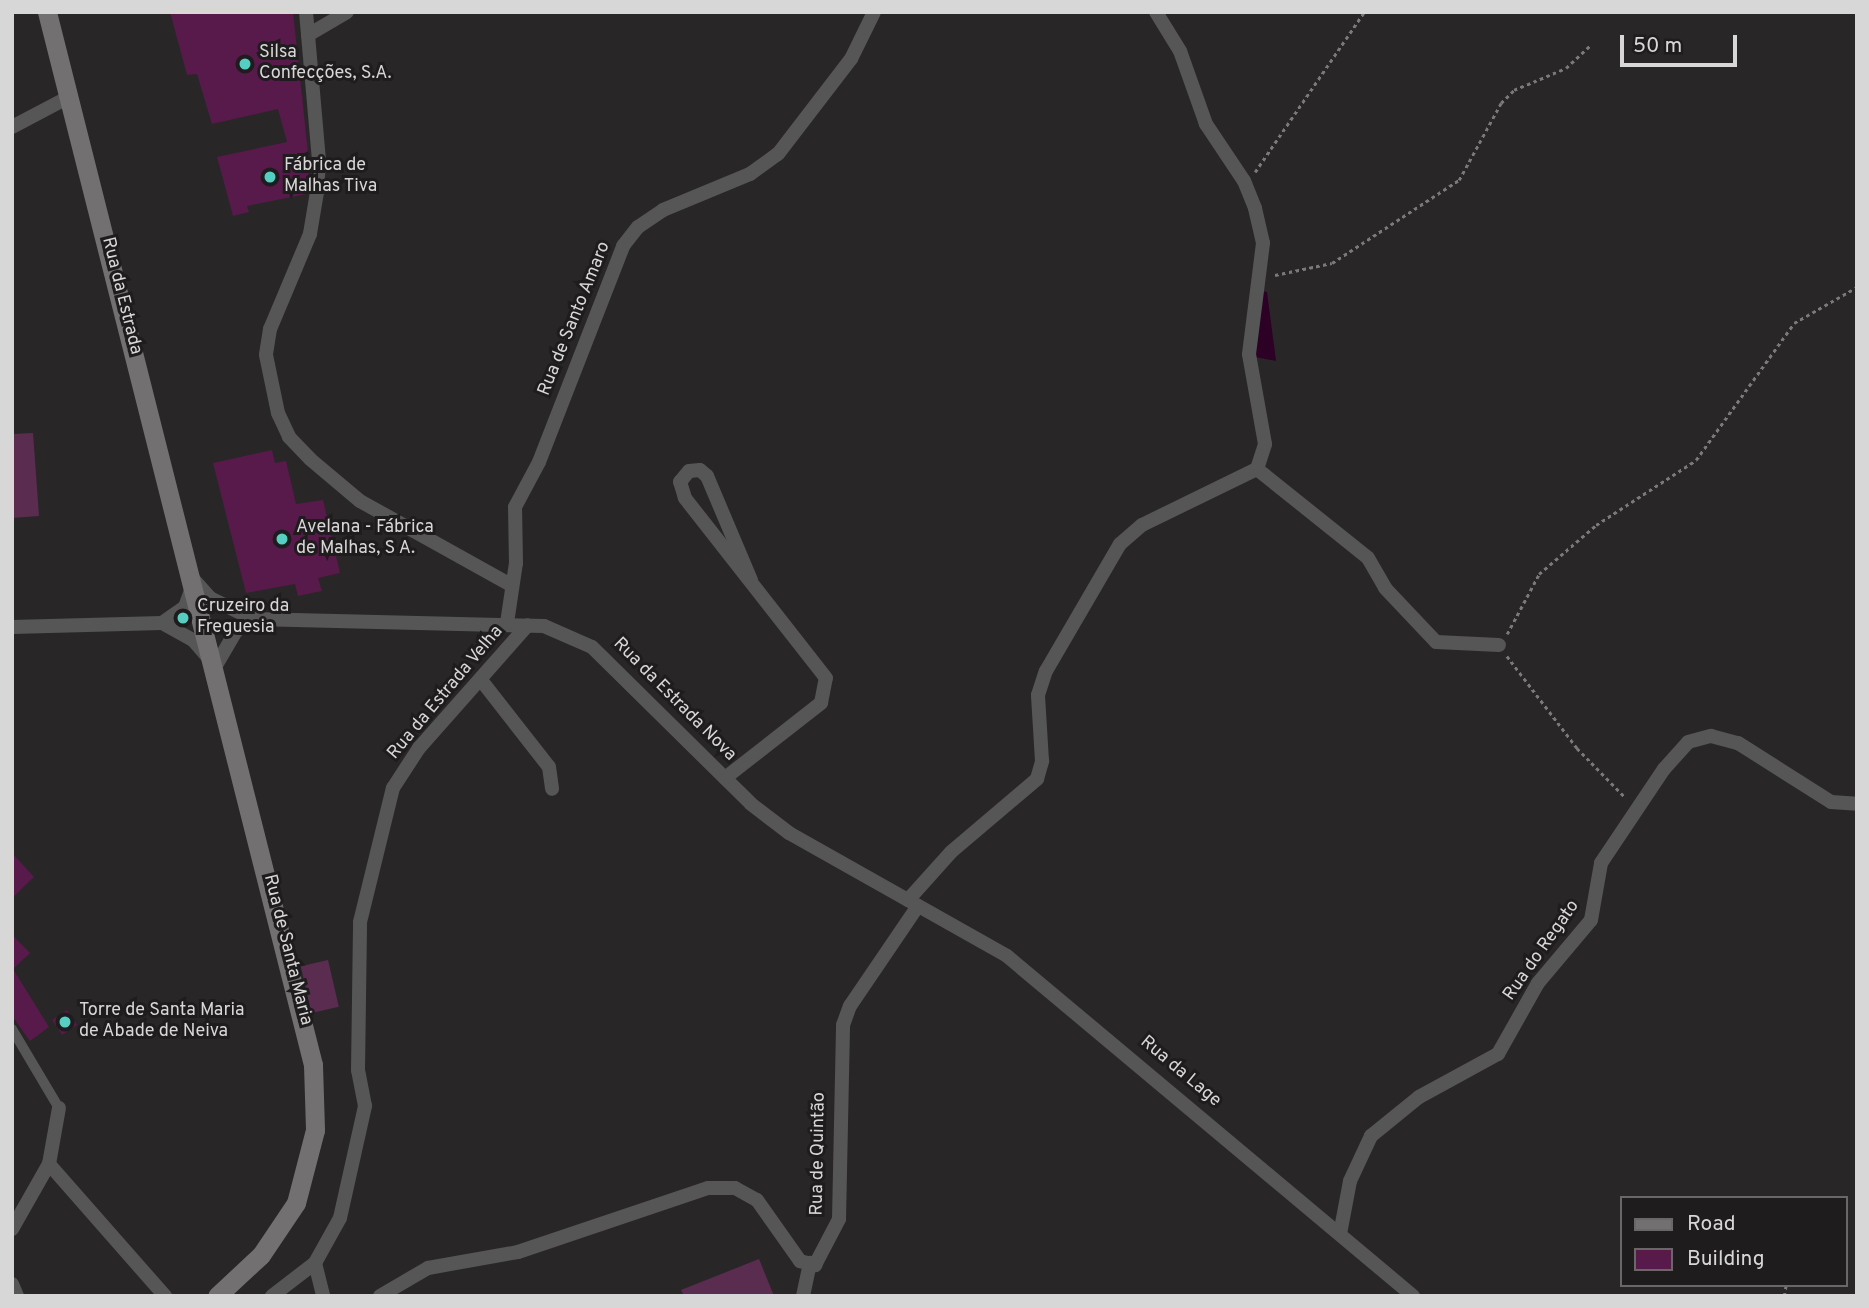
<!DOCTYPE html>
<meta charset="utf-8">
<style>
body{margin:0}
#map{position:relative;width:1869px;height:1308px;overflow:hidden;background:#292628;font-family:Overpass,sans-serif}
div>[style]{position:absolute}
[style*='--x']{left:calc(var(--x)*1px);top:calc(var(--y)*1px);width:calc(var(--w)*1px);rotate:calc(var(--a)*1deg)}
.green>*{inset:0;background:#5a2d50;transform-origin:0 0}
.water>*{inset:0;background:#2d0126}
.building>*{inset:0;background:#571a4b;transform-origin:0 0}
.path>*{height:2.5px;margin-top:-1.25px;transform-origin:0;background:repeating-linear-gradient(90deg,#7b797a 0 3.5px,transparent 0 7px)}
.pedestrian>*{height:10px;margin:-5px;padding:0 5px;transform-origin:5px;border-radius:5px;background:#575657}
.minor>*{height:14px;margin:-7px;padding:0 7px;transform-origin:7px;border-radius:7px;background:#575657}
.secondary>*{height:19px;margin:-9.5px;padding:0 9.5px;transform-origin:9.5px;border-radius:9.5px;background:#727071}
.dots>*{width:19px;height:19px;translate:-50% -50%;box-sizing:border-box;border:4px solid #1f1c1e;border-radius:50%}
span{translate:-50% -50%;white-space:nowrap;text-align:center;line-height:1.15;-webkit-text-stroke:6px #1f1c1e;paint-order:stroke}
.poi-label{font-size:18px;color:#d8d7d8}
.left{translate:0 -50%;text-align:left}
.street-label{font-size:18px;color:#d8d7d8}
.frame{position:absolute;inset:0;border:14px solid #d8d7d8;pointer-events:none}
.legend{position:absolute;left:1620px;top:1196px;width:228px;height:91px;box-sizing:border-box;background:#1f1c1e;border:2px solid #696768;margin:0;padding:9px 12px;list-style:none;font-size:21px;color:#d8d7d8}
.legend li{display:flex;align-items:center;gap:14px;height:35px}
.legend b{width:35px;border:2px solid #696768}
.scale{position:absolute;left:1620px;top:35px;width:117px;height:32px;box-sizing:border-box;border:4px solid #d8d7d8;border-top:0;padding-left:9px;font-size:21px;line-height:24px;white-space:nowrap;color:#d8d7d8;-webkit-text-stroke:5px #1f1c1e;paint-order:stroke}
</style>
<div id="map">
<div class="green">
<div style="clip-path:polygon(33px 433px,39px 516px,12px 518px,12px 434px)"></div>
<div style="left:328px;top:960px;width:48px;height:28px;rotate:77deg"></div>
<div style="clip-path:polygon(759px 1259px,774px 1296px,684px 1296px,681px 1290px)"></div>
</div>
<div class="water">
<div style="clip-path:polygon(1261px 291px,1267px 292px,1276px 361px,1255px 357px)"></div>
</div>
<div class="building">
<div style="clip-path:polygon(170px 12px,293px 12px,309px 162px,307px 194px,247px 206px,249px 212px,233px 216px,217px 157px,287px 142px,278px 109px,212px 124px,197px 74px,187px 75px)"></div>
<div style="clip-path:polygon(272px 450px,275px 463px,286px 461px,296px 504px,323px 500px,340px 573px,318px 578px,322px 591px,298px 596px,295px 584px,246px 593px,213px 463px)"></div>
<div style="clip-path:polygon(12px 853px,34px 877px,12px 898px)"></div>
<div style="clip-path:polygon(12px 935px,30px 953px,13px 969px,49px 1027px,30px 1041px,12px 1016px)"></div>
<div style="left:67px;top:1010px;width:18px;height:18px;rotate:56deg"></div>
</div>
<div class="path">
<div style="--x:1255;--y:172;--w:194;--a:-55.7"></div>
<div style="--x:1275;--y:275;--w:58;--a:-11.9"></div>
<div style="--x:1332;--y:263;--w:152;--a:-33.2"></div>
<div style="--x:1459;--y:180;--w:88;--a:-61.4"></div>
<div style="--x:1501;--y:103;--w:18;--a:-45"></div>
<div style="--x:1514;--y:90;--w:56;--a:-22.9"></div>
<div style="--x:1566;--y:68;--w:33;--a:-43"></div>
<div style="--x:1507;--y:634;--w:68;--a:-61.9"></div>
<div style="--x:1539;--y:574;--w:75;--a:-40.7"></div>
<div style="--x:1596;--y:525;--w:119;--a:-33"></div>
<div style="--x:1696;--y:460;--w:168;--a:-54.4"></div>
<div style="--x:1794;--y:323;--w:73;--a:-29.7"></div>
<div style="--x:1507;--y:656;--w:116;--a:52.7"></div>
<div style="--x:1577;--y:748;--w:70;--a:45.6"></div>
<div style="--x:1784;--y:1296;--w:11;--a:-80"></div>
</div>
<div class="pedestrian">
<div style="--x:12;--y:1029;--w:92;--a:59.3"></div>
</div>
<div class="minor">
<div style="--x:306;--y:12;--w:151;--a:85"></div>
<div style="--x:319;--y:162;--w:30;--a:94"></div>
<div style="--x:317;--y:192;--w:43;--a:99.5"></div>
<div style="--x:310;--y:234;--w:103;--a:112.8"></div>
<div style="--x:270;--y:329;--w:26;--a:99"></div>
<div style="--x:266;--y:355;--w:59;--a:78.3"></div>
<div style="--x:278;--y:413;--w:26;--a:65"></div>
<div style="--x:289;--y:437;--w:30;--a:46"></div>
<div style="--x:310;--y:459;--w:65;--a:40"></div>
<div style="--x:360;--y:501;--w:173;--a:29.1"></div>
<div style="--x:308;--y:35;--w:45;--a:-30.5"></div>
<div style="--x:12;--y:127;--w:64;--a:-27.8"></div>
<div style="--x:1257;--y:469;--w:142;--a:38.7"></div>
<div style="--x:1368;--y:558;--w:34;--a:60"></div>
<div style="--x:1385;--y:588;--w:74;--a:46.6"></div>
<div style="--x:1436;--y:642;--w:63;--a:2.7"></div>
<div style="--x:194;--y:580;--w:24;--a:48"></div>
<div style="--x:210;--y:598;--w:48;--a:26"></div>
<div style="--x:253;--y:619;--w:291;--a:1.4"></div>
<div style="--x:544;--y:626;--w:52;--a:23.6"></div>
<div style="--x:592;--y:647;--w:223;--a:44.6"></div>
<div style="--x:751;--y:804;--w:48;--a:37.3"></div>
<div style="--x:789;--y:833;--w:250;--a:29.4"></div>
<div style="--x:1007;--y:956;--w:530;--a:39.94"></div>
<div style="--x:162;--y:623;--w:35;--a:29"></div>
<div style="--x:193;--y:640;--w:23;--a:49"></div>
<div style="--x:507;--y:623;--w:61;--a:-81.5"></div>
<div style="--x:516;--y:563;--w:56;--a:-91"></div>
<div style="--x:515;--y:507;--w:51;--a:-61.9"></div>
<div style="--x:539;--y:462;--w:232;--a:-68.7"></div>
<div style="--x:623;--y:246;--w:24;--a:-52"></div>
<div style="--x:638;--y:227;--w:30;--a:-34"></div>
<div style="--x:663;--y:210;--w:94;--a:-22.5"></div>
<div style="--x:750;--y:174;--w:34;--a:-36"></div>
<div style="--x:778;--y:154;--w:120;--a:-52.5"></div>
<div style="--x:851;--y:59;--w:52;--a:-63.9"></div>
<div style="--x:12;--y:627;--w:150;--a:-1.5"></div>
<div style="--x:162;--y:623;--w:28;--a:-35"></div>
<div style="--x:185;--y:607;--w:23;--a:-70"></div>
<div style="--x:215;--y:667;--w:42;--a:-59.7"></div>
<div style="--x:236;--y:631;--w:21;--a:-35"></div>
<div style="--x:481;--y:680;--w:110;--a:52"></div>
<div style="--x:549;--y:767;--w:22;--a:82"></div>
<div style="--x:725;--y:778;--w:122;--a:-38"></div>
<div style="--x:821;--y:703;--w:25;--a:-79"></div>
<div style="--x:826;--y:678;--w:229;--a:-128.1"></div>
<div style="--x:685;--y:498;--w:17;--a:-107"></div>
<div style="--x:680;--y:482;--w:14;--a:-51"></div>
<div style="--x:689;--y:471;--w:11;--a:-5"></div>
<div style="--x:700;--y:470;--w:9;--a:41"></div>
<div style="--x:707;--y:476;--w:113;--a:67.1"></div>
<div style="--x:908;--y:900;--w:64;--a:-48.1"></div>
<div style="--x:951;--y:852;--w:113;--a:-40.3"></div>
<div style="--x:1037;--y:779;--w:19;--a:-74"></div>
<div style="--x:1042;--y:761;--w:66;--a:-93.5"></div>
<div style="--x:1038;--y:695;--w:25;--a:-72"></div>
<div style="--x:1046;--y:671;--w:147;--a:-59.8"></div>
<div style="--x:1120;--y:544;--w:29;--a:-41"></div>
<div style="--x:1142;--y:525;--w:128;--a:-26"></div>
<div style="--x:1257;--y:469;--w:26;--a:-72"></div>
<div style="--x:1265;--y:444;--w:91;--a:-100.1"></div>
<div style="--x:1249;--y:354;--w:112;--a:-82.8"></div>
<div style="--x:1263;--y:243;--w:36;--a:-103"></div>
<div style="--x:1255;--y:208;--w:29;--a:-112"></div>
<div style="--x:1244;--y:181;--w:69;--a:-123.7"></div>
<div style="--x:1206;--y:124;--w:77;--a:-109.6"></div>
<div style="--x:1180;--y:51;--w:46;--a:-121.6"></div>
<div style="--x:49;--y:1164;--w:176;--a:48.7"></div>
<div style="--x:12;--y:1229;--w:75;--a:-60.4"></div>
<div style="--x:49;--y:1164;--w:57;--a:-79.9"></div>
<div style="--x:1340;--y:1234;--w:54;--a:-79.3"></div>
<div style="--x:1350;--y:1181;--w:50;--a:-65"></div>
<div style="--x:1371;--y:1136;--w:62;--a:-39.1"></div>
<div style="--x:1419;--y:1097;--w:90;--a:-28.6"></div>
<div style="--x:1498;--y:1054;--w:81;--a:-60.6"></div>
<div style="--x:1538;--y:983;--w:82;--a:-49.9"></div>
<div style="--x:1591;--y:920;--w:58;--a:-80"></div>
<div style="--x:1601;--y:863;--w:113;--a:-56.2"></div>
<div style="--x:1664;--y:769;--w:36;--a:-48"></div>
<div style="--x:1688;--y:742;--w:24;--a:-15"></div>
<div style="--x:1711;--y:736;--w:28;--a:15"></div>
<div style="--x:1738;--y:743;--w:110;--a:32.4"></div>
<div style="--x:1831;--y:802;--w:26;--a:4"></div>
<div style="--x:315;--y:1263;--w:34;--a:76"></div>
<div style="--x:12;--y:1284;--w:13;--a:67"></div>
<div style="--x:272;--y:1296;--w:54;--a:-37.5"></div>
<div style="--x:315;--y:1263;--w:51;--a:-60.9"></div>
<div style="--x:340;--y:1218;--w:115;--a:-77.4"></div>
<div style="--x:365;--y:1106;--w:37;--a:-101"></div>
<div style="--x:358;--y:1070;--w:148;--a:-89.2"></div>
<div style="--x:360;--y:922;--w:138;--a:-76.2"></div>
<div style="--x:393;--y:788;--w:48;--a:-57"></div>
<div style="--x:419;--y:748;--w:164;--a:-48.5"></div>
<div style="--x:380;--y:1296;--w:56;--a:-30.3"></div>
<div style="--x:428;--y:1268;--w:91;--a:-10.1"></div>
<div style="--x:518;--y:1252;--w:200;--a:-18.6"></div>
<div style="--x:708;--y:1188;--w:27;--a:0"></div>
<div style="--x:735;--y:1188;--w:25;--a:29"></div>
<div style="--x:757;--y:1200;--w:75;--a:54.8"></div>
<div style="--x:800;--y:1261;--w:16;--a:15"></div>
<div style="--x:815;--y:1265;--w:52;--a:-62.4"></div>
<div style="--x:839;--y:1219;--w:194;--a:-88.8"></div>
<div style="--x:843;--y:1025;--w:20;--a:-70"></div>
<div style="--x:850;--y:1006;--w:121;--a:-55.8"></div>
<div style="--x:803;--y:1296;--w:34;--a:-78"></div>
</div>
<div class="secondary">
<div style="--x:47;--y:12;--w:1086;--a:75.82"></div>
<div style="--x:313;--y:1065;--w:65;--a:88.2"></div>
<div style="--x:315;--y:1130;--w:75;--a:104.6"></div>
<div style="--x:296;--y:1203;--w:63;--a:123.9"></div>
<div style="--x:261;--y:1255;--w:60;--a:137"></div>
</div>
<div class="dots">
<div style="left:245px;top:64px;background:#57cec2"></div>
<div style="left:270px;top:177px;background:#57cec2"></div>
<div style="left:282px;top:539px;background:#57cec2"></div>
<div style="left:183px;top:618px;background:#57cec2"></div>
<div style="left:65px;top:1022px;background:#57cec2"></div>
</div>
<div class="poi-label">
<span class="left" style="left:259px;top:64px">Silsa<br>Confecções, S.A.</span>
<span class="left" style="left:284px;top:177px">Fábrica de<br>Malhas Tiva</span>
<span class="left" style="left:296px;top:539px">Avelana - Fábrica<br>de Malhas, S A.</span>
<span class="left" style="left:197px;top:618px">Cruzeiro da<br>Freguesia</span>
<span class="left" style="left:79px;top:1022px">Torre de Santa Maria<br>de Abade de Neiva</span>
</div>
<div class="street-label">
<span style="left:121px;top:296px;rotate:76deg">Rua da Estrada</span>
<span style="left:575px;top:319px;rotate:-68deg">Rua de Santo Amaro</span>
<span style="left:446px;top:693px;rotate:-50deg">Rua da Estrada Velha</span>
<span style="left:674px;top:700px;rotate:45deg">Rua da Estrada Nova</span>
<span style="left:287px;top:950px;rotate:76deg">Rua de Santa Maria</span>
<span style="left:1542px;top:951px;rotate:-55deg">Rua do Regato</span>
<span style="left:1180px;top:1072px;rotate:40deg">Rua da Lage</span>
<span style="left:819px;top:1154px;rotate:-89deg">Rua de Quintão</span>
</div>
<div class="frame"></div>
<ul class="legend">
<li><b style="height:9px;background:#727071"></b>Road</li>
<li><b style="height:19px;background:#571a4b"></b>Building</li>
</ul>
<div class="scale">50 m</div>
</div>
